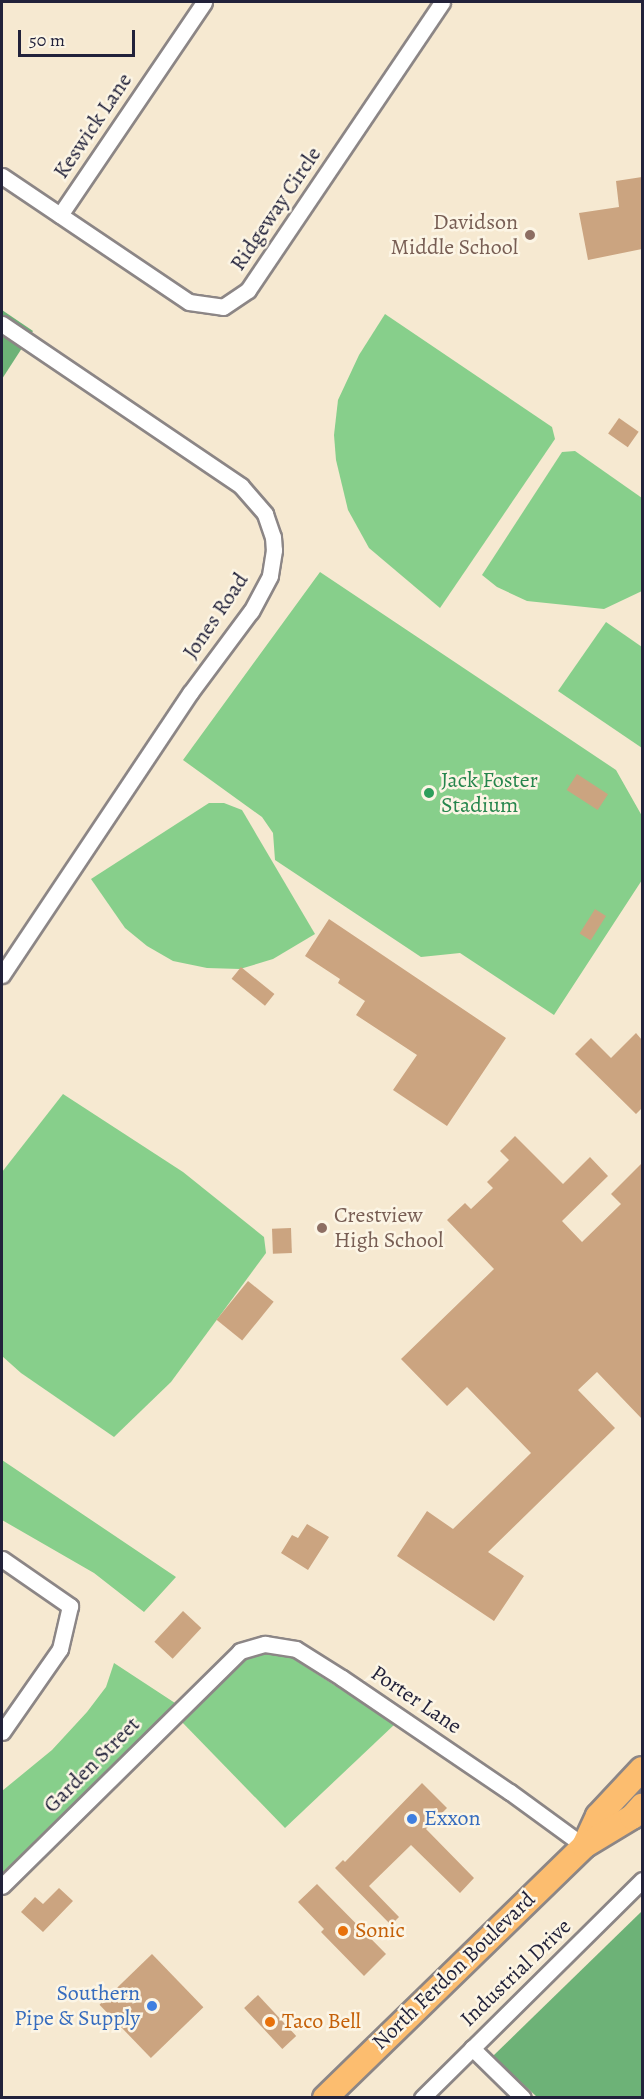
<!DOCTYPE html>
<style>
body{margin:0}
#map{position:relative;width:644px;height:2099px;overflow:hidden;background:#f6e9d1;font-family:Alegreya,serif}
div>[style]{position:absolute}
[style*='--x']{left:calc(var(--x)*1px);top:calc(var(--y)*1px);width:calc(var(--w)*1px);rotate:calc(var(--a)*1deg)}
.green>*{inset:0;background:#87cf8b}
.forest>*{inset:0;background:#6db277}
.building>*{inset:0;background:#cba480;transform-origin:0 0}
.roads{filter:drop-shadow(2px 0 #8c8686) drop-shadow(-2px 0 #8c8686) drop-shadow(0 2px #8c8686) drop-shadow(0 -2px #8c8686)}
.street>*{height:15px;margin:-7.5px;padding:0 7.5px;transform-origin:7.5px;border-radius:7.5px;background:#fff}
.primary>*{height:24px;margin:-12px;padding:0 12px;transform-origin:12px;border-radius:12px;background:#fcbd6f}
.dots>*{width:16px;height:16px;translate:-50% -50%;box-sizing:border-box;border:3px solid #fcf5e5;border-radius:50%}
span{translate:-50% -50%;white-space:nowrap;text-align:center;line-height:1.15;-webkit-text-stroke:5px #fcf5e5;paint-order:stroke}
.street-label{font-size:22px;color:#22223b}
.education-label{font-size:22px;color:#785e54}
.right{translate:-100% -50%;text-align:right}
.left{translate:0 -50%;text-align:left}
.leisure-label{font-size:22px;color:#27864d}
.shop-label{font-size:22px;color:#366cbe}
.food-label{font-size:22px;color:#c56008}
.frame{position:absolute;inset:0;border:3px solid #22223b;pointer-events:none}
.scale{position:absolute;left:18px;top:30px;width:117px;height:27px;box-sizing:border-box;border:3px solid #22223b;border-top:0;padding-left:8px;font-size:18px;line-height:21px;white-space:nowrap;color:#22223b;-webkit-text-stroke:4px #fcf5e5;paint-order:stroke}
</style>
<div id="map">
<div class="green">
<div style="clip-path:polygon(385px 314px,552px 427px,555px 439px,440px 608px,369px 548px,348px 510px,336px 460px,334px 435px,338px 400px,359px 355px)"></div>
<div style="clip-path:polygon(575px 451px,642px 498px,642px 591px,604px 609px,527px 601px,497px 587px,482px 575px,562px 452px)"></div>
<div style="clip-path:polygon(320px 572px,616px 770px,642px 816px,642px 880px,554px 1015px,460px 953px,421px 957px,275px 860px,273px 833px,262px 817px,183px 760px)"></div>
<div style="clip-path:polygon(606px 622px,642px 647px,642px 748px,558px 691px)"></div>
<div style="clip-path:polygon(209px 803px,224px 803px,242px 810px,315px 934px,273px 959px,240px 969px,207px 968px,173px 961px,147px 946px,125px 928px,91px 879px)"></div>
<div style="clip-path:polygon(63px 1094px,183px 1172px,264px 1237px,266px 1253px,171px 1382px,114px 1437px,21px 1373px,2px 1356px,2px 1172px)"></div>
<div style="clip-path:polygon(2px 1460px,176px 1577px,144px 1612px,94px 1573px,2px 1520px)"></div>
<div style="clip-path:polygon(264px 1652px,292px 1658px,395px 1724px,285px 1828px,180px 1720px,244px 1658px)"></div>
<div style="clip-path:polygon(114px 1663px,175px 1703px,2px 1875px,2px 1791px,52px 1750px,87px 1712px,106px 1687px)"></div>
</div>
<div class="forest">
<div style="clip-path:polygon(2px 310px,33px 331px,2px 379px)"></div>
<div style="clip-path:polygon(642px 1911px,642px 2097px,537px 2097px,493px 2056px)"></div>
</div>
<div class="building">
<div style="clip-path:polygon(642px 177px,642px 249px,588px 260px,579px 213px,619px 207px,616px 181px)"></div>
<div style="left:619px;top:418px;width:24px;height:19px;rotate:35deg"></div>
<div style="left:577px;top:774px;width:37px;height:19px;rotate:33deg"></div>
<div style="left:595px;top:909px;width:13px;height:29px;rotate:32deg"></div>
<div style="clip-path:polygon(329px 919px,506px 1038px,447px 1126px,393px 1090px,417px 1055px,356px 1015px,365px 1001px,338px 983px,340px 979px,305px 956px)"></div>
<div style="left:241px;top:967px;width:43px;height:15px;rotate:39deg"></div>
<div style="clip-path:polygon(636px 1033px,642px 1040px,642px 1108px,636px 1114px,575px 1054px,591px 1038px,611px 1058px)"></div>
<div style="clip-path:polygon(515px 1136px,563px 1184px,590px 1157px,608px 1176px,562px 1221px,582px 1242px,621px 1204px,611px 1194px,642px 1163px,642px 1419px,597px 1372px,578px 1390px,615px 1428px,488px 1552px,524px 1576px,494px 1621px,397px 1556px,427px 1511px,453px 1529px,531px 1453px,467px 1387px,447px 1406px,401px 1359px,494px 1269px,447px 1220px,465px 1203px,471px 1209px,493px 1188px,487px 1182px,509px 1160px,500px 1151px)"></div>
<div style="left:291px;top:1228px;width:25px;height:19px;rotate:88deg"></div>
<div style="left:248px;top:1281px;width:33px;height:50px;rotate:39deg"></div>
<div style="clip-path:polygon(307px 1524px,329px 1537px,308px 1570px,281px 1553px,292px 1535px,298px 1538px)"></div>
<div style="left:183px;top:1611px;width:25px;height:42px;rotate:43deg"></div>
<div style="clip-path:polygon(422px 1783px,447px 1808px,426px 1829px,474px 1878px,460px 1893px,411px 1845px,369px 1886px,399px 1917px,391px 1925px,335px 1868px,343px 1860px,345px 1862px)"></div>
<div style="clip-path:polygon(317px 1884px,386px 1954px,364px 1976px,321px 1932px,324px 1929px,298px 1902px)"></div>
<div style="clip-path:polygon(59px 1888px,73px 1901px,43px 1932px,21px 1912px,35px 1897px,43px 1904px)"></div>
<div style="left:152px;top:1954px;width:74px;height:73px;rotate:46deg"></div>
<div style="left:258px;top:1995px;width:56px;height:19px;rotate:47deg"></div>
</div>
<div class="roads">
<div class="street">
<div style="--x:2;--y:176;--w:225;--a:34"></div>
<div style="--x:189;--y:302;--w:34;--a:8"></div>
<div style="--x:223;--y:307;--w:30;--a:-34"></div>
<div style="--x:248;--y:290;--w:347;--a:-56"></div>
<div style="--x:60;--y:215;--w:257;--a:-55.9"></div>
<div style="--x:2;--y:324;--w:289;--a:34.1"></div>
<div style="--x:241;--y:486;--w:37;--a:49"></div>
<div style="--x:265;--y:514;--w:24;--a:71"></div>
<div style="--x:273;--y:537;--w:13;--a:86"></div>
<div style="--x:274;--y:550;--w:26;--a:99"></div>
<div style="--x:270;--y:576;--w:40;--a:118"></div>
<div style="--x:251;--y:611;--w:102;--a:126.6"></div>
<div style="--x:190;--y:693;--w:339;--a:123.7"></div>
<div style="--x:2;--y:1559;--w:83;--a:34.7"></div>
<div style="--x:70;--y:1606;--w:44;--a:103.1"></div>
<div style="--x:60;--y:1649;--w:101;--a:124.9"></div>
<div style="--x:2;--y:1886;--w:334;--a:-44.6"></div>
<div style="--x:240;--y:1651;--w:26;--a:-16"></div>
<div style="--x:265;--y:1644;--w:31;--a:9"></div>
<div style="--x:296;--y:1649;--w:54;--a:32.2"></div>
<div style="--x:342;--y:1678;--w:203;--a:34.2"></div>
<div style="--x:510;--y:1792;--w:92;--a:36.1"></div>
<div style="--x:472;--y:2048;--w:71;--a:44.4"></div>
<div style="--x:422;--y:2098;--w:310;--a:-44.7"></div>
</div>
<div class="primary">
<div style="--x:584;--y:1846;--w:33;--a:-65"></div>
<div style="--x:598;--y:1816;--w:64;--a:-46.9"></div>
<div style="--x:325;--y:2098;--w:361;--a:-44.2"></div>
<div style="--x:584;--y:1846;--w:56;--a:-31.1"></div>
<div style="--x:632;--y:1817;--w:15;--a:-48"></div>
</div>
</div>
<div class="dots">
<div style="left:530px;top:235px;background:#8d6e63"></div>
<div style="left:429px;top:793px;background:#2e9e5b"></div>
<div style="left:322px;top:1228px;background:#8d6e63"></div>
<div style="left:412px;top:1819px;background:#3f7fe0"></div>
<div style="left:343px;top:1931px;background:#e8710a"></div>
<div style="left:152px;top:2006px;background:#3f7fe0"></div>
<div style="left:270px;top:2022px;background:#e8710a"></div>
</div>
<div class="street-label">
<span style="left:93px;top:126px;rotate:-56deg">Keswick Lane</span>
<span style="left:276px;top:209px;rotate:-56deg">Ridgeway Circle</span>
<span style="left:216px;top:616px;rotate:-56deg">Jones Road</span>
<span style="left:416px;top:1700px;rotate:34deg">Porter Lane</span>
<span style="left:92px;top:1765px;rotate:-45deg">Garden Street</span>
<span style="left:454px;top:1971px;rotate:-44deg">North Ferdon Boulevard</span>
<span style="left:516px;top:1973px;rotate:-44deg">Industrial Drive</span>
</div>
<div class="education-label">
<span class="right" style="left:518px;top:235px">Davidson<br>Middle School</span>
<span class="left" style="left:334px;top:1228px">Crestview<br>High School</span>
</div>
<div class="leisure-label">
<span class="left" style="left:441px;top:793px">Jack Foster<br>Stadium</span>
</div>
<div class="shop-label">
<span class="left" style="left:424px;top:1819px">Exxon</span>
<span class="right" style="left:140px;top:2006px">Southern<br>Pipe &amp; Supply</span>
</div>
<div class="food-label">
<span class="left" style="left:355px;top:1931px">Sonic</span>
<span class="left" style="left:282px;top:2022px">Taco Bell</span>
</div>
<div class="frame"></div>
<div class="scale">50 m</div>
</div>
